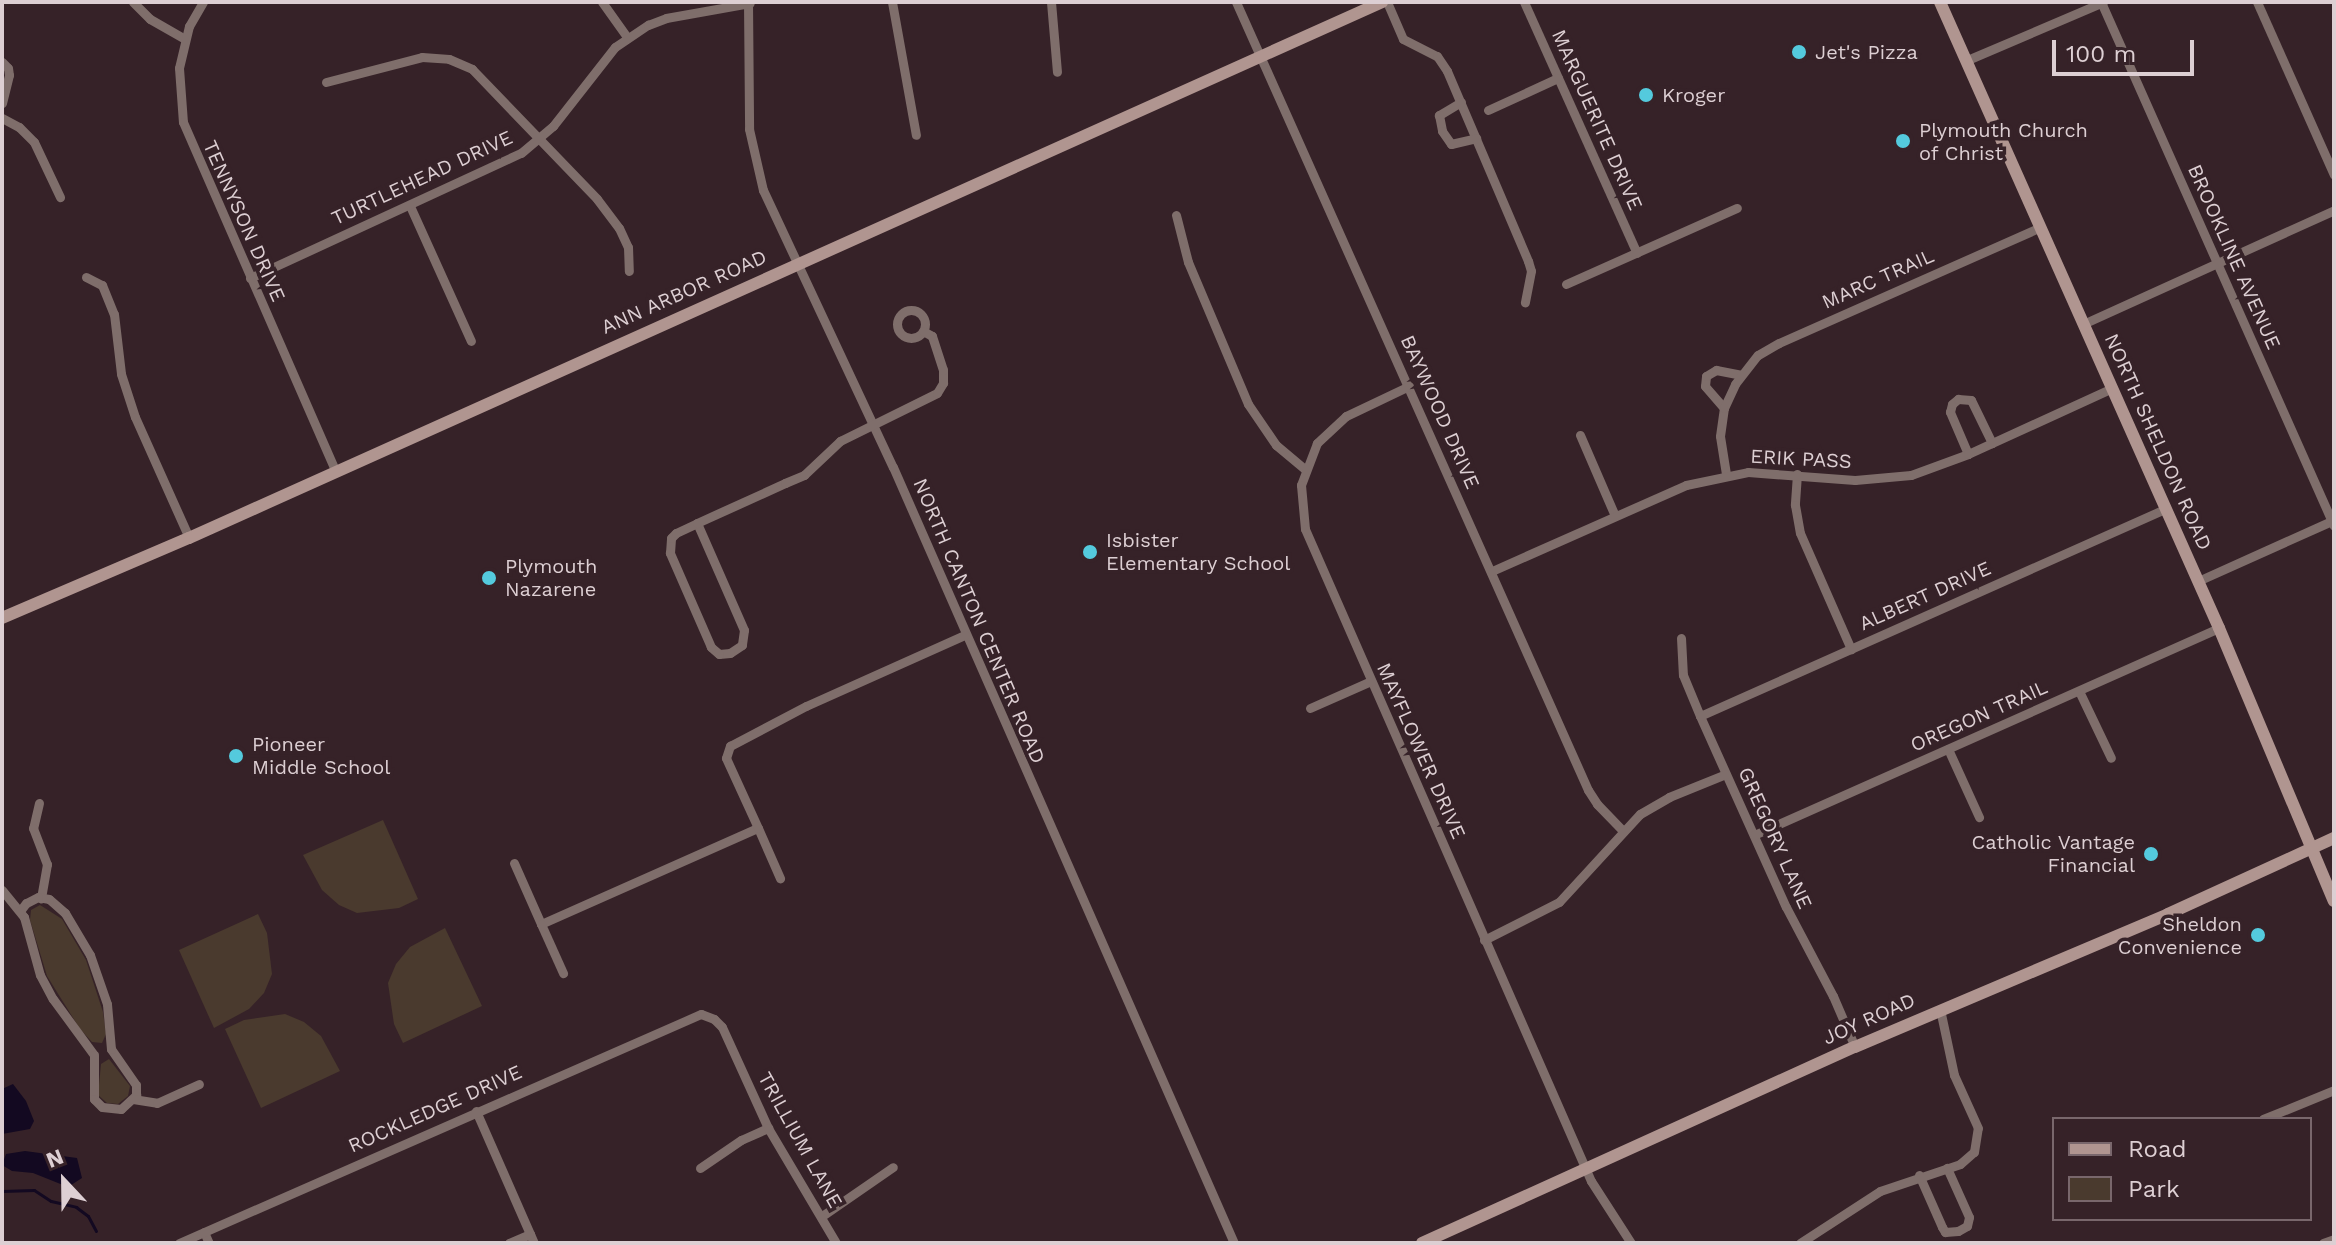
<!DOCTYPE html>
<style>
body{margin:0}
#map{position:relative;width:2336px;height:1245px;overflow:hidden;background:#362228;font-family:"Work Sans",sans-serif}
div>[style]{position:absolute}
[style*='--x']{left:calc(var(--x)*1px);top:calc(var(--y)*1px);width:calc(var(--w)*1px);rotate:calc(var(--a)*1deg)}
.green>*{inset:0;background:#4a3a2e}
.water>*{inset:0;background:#130921}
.stream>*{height:3px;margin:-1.5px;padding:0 1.5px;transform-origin:1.5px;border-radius:1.5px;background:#130921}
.street>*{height:9px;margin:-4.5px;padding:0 4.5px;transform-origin:4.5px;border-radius:4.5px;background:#7f6e6b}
.street>.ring{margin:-4.5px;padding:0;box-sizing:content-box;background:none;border:9px solid #7f6e6b;border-radius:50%}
.secondary>*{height:12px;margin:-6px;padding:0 6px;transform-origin:6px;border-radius:6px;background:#b09590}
.dots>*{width:22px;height:22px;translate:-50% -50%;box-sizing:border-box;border:4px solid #362228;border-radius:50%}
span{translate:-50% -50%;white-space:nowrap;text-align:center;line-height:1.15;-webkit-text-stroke:7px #362228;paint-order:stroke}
.poi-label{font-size:20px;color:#ddcfd3}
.left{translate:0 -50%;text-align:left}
.right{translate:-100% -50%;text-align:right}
.street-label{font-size:20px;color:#ddcfd3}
.frame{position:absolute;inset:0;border:4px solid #ddcfd3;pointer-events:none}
.legend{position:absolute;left:2052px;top:1117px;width:260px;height:104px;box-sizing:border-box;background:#362228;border:2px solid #79676c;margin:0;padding:10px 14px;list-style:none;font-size:24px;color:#ddcfd3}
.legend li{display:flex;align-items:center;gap:16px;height:40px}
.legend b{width:40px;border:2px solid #79676c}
.north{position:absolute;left:24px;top:1141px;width:80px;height:80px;-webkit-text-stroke:6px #362228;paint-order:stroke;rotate:338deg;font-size:22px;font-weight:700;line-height:32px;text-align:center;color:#ddcfd3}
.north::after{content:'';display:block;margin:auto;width:28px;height:36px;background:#ddcfd3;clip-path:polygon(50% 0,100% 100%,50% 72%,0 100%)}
.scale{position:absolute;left:2052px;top:40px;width:142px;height:36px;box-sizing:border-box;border:4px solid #ddcfd3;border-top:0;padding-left:10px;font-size:24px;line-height:28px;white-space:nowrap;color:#ddcfd3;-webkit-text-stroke:6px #362228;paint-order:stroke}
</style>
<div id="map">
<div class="green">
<div style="clip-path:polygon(383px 820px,418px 899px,399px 908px,357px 913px,339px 905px,322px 890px,303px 855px)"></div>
<div style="clip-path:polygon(40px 905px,62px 919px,86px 960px,103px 1012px,106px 1034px,102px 1043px,92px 1042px,80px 1029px,47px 976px,30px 920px,31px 910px)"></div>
<div style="clip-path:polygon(258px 914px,267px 933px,272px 974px,264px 993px,249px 1009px,214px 1028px,179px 950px)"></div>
<div style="clip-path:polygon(445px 928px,482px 1006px,403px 1043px,394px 1024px,388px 983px,396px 964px,410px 947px)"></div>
<div style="clip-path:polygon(285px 1014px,304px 1022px,321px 1036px,340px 1071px,261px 1108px,225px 1029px,244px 1020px)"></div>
<div style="clip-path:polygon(109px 1059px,130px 1086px,128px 1096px,118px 1104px,107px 1103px,98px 1095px,101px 1064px)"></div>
</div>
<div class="water">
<div style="clip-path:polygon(13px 1084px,26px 1101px,34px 1121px,30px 1129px,2px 1134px,2px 1089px)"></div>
<div style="clip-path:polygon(25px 1151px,77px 1158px,82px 1178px,68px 1187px,33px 1173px,12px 1171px,2px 1165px,6px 1154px)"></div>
</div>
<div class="stream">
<div style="--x:2;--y:1191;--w:32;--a:-2"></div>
<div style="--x:34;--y:1190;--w:20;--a:33"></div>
<div style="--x:51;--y:1201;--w:26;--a:13"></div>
<div style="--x:76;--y:1207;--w:15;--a:37"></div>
<div style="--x:88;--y:1216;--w:17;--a:62"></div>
</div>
<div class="street">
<div style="--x:133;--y:2;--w:24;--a:45"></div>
<div style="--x:150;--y:19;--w:40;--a:29.7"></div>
<div style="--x:203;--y:2;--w:28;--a:120"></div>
<div style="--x:189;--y:26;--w:43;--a:103.4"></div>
<div style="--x:179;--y:68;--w:54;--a:85.8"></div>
<div style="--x:183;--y:122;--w:380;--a:66.4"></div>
<div style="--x:602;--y:2;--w:43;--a:54.5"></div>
<div style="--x:748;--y:2;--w:127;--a:89.5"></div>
<div style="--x:749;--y:129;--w:63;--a:77.1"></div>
<div style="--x:763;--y:190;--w:306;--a:64.9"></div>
<div style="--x:893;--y:467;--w:848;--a:66.28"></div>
<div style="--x:892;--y:2;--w:135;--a:79.8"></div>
<div style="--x:1051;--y:2;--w:70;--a:85.1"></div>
<div style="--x:1236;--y:2;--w:863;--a:65.93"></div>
<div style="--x:1588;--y:790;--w:17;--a:57"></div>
<div style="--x:1597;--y:804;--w:36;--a:46"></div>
<div style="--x:1387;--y:2;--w:40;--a:66.6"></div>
<div style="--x:1403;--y:39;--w:38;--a:27"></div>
<div style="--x:1437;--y:56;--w:18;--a:56"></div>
<div style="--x:1447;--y:71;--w:207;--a:66.9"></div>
<div style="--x:1528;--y:261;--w:10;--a:73"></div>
<div style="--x:1531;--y:271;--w:32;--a:101"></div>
<div style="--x:1524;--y:2;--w:275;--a:65.8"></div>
<div style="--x:2101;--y:2;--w:573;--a:66.03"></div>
<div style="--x:2257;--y:2;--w:189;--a:66"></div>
<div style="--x:1965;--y:61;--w:150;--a:-23.1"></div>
<div style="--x:2;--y:62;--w:8;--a:45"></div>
<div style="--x:8;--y:68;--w:7;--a:82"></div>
<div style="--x:9;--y:75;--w:29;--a:104"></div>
<div style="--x:326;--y:82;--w:99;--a:-14.6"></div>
<div style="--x:422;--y:57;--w:27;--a:4"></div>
<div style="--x:449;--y:59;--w:25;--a:23"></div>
<div style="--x:472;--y:69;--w:180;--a:46.1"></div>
<div style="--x:597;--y:199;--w:36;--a:53"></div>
<div style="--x:619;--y:228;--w:21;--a:65"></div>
<div style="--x:628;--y:247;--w:24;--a:88"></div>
<div style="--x:1461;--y:102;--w:26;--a:149"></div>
<div style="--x:1439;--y:115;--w:16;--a:79"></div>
<div style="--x:1442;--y:131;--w:16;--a:55"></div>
<div style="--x:1451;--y:144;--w:26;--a:-13"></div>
<div style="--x:1488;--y:110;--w:77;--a:-24.6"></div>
<div style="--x:2;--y:118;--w:19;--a:28"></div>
<div style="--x:19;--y:127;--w:21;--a:45"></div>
<div style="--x:34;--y:142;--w:61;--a:64.7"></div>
<div style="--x:410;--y:206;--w:148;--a:65.7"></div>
<div style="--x:1176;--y:215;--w:49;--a:75.7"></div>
<div style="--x:1188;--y:262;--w:154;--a:67.1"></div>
<div style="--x:1248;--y:404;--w:50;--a:55.7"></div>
<div style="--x:1276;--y:445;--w:38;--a:40"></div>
<div style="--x:86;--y:277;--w:18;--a:27"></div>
<div style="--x:102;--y:285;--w:31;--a:68"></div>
<div style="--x:114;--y:314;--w:60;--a:83.3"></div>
<div style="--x:121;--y:374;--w:45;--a:72"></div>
<div style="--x:135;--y:417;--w:133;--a:65.9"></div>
<div style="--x:250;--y:278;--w:298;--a:-24.8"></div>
<div style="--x:521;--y:153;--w:42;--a:-40.2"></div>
<div style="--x:553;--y:126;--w:100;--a:-51.9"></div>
<div style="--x:615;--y:47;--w:40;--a:-34"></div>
<div style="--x:648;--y:25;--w:19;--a:-21"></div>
<div style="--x:666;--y:18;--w:85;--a:-10.1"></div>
<div style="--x:1566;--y:284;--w:187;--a:-24"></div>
<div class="ring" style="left:897px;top:310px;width:19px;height:19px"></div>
<div style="--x:2083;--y:324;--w:276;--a:-24.4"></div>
<div style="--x:1409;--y:386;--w:70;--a:154.5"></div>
<div style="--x:1346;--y:416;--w:40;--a:137"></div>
<div style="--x:1317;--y:443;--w:45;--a:110.9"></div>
<div style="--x:1301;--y:485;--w:44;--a:84.8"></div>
<div style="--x:1305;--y:529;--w:712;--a:66.32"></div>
<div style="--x:1591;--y:1181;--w:74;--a:57.2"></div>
<div style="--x:1724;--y:408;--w:29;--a:-131"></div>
<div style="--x:1705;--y:386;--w:10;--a:-84"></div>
<div style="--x:1706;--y:376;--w:12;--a:-31"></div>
<div style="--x:1716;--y:370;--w:25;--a:11"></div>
<div style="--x:1580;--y:435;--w:88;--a:66.6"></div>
<div style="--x:1968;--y:454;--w:46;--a:-113.2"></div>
<div style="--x:1950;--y:412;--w:8;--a:-76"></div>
<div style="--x:1952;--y:404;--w:8;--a:-40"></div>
<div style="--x:1958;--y:399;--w:13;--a:4"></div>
<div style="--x:1971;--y:400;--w:48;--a:64"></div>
<div style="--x:1726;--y:474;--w:38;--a:-99"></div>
<div style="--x:1720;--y:436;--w:28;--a:-82"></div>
<div style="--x:1724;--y:408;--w:26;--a:-65"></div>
<div style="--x:1735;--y:384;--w:37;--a:-52"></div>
<div style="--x:1758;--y:355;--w:24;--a:-30"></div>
<div style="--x:1779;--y:343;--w:284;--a:-23.9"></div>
<div style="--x:1797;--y:474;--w:31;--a:94"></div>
<div style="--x:1795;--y:505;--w:28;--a:80"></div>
<div style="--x:1800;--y:533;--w:127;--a:66.3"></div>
<div style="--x:697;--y:523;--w:117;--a:66.3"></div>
<div style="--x:744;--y:630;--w:15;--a:98"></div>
<div style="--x:742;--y:645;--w:14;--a:146"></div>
<div style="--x:730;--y:653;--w:11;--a:175"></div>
<div style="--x:719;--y:654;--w:11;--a:-139"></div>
<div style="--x:711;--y:647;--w:103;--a:-113.6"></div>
<div style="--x:670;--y:553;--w:15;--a:-86"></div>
<div style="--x:671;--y:538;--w:7;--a:-45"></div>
<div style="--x:676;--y:533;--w:23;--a:-25"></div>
<div style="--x:697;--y:523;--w:97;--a:-24.4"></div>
<div style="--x:785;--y:483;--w:21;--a:-23"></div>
<div style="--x:804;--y:475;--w:50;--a:-43.4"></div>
<div style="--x:840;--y:441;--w:108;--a:-26.3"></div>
<div style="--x:937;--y:393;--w:12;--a:-59"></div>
<div style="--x:943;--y:383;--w:13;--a:-90"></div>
<div style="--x:943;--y:370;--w:36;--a:-108"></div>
<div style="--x:932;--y:336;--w:10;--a:-151"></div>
<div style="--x:1492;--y:571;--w:212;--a:-23.9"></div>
<div style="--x:1686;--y:485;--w:63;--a:-11.8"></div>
<div style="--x:1748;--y:472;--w:107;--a:4.3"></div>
<div style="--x:1855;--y:480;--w:56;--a:-5.1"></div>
<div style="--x:1911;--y:475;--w:61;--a:-20.2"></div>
<div style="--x:1968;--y:454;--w:156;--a:-24.6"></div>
<div style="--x:2198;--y:581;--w:149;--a:-24.2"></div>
<div style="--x:1681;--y:638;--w:37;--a:87"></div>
<div style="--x:1683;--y:675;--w:44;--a:67.5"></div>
<div style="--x:1700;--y:716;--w:209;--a:65.8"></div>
<div style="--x:1786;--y:907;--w:101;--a:62.2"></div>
<div style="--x:1833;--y:996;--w:56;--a:66.7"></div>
<div style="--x:2079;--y:691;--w:74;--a:64.5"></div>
<div style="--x:1310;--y:708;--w:67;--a:-23.9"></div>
<div style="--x:1700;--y:716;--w:509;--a:-24"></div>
<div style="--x:1948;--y:749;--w:75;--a:65.5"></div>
<div style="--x:39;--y:803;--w:26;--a:103"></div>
<div style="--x:33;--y:828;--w:39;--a:69"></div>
<div style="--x:47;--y:864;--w:35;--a:100"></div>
<div style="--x:758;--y:828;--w:55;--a:66.3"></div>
<div style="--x:1754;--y:835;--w:509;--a:-24"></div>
<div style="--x:514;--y:863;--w:67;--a:66.1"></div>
<div style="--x:541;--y:924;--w:237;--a:-23.9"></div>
<div style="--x:758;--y:828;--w:77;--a:-114.6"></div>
<div style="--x:726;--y:758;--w:13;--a:-72"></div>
<div style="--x:730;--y:746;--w:86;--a:-27.8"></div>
<div style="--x:806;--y:706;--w:174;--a:-24.1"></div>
<div style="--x:2;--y:890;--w:35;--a:51"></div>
<div style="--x:24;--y:917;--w:60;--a:74.6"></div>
<div style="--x:40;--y:975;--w:27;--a:62"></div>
<div style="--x:53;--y:999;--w:69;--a:53.8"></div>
<div style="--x:94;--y:1055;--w:44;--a:90"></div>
<div style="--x:94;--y:1099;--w:11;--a:45"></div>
<div style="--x:102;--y:1107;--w:19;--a:6"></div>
<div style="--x:121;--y:1109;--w:21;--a:-43"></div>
<div style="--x:136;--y:1095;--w:10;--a:-90"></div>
<div style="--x:136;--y:1085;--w:44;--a:-124.8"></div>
<div style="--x:111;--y:1049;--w:45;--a:-95.1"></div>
<div style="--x:107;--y:1004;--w:52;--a:-109.1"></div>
<div style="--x:90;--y:955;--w:49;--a:-120.8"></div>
<div style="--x:65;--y:913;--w:21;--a:-139"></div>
<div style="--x:49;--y:899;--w:11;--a:-170"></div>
<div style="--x:38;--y:897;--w:13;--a:153"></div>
<div style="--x:26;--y:903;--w:10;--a:127"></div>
<div style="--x:541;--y:924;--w:54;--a:65.8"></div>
<div style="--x:1484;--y:940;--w:84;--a:-26.9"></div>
<div style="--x:1559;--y:902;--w:120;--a:-47.4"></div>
<div style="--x:1640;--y:814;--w:34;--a:-30"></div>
<div style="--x:1669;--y:797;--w:61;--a:-22"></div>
<div style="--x:133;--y:1099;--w:24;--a:9"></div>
<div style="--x:157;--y:1103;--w:46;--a:-24.3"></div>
<div style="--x:476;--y:1111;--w:144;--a:66.3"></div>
<div style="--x:2263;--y:1119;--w:77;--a:-22.2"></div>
<div style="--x:700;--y:1168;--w:50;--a:-34.3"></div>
<div style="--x:741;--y:1140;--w:30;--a:-24"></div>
<div style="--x:1919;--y:1175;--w:57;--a:66.1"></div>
<div style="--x:1942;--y:1227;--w:6;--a:59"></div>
<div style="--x:1945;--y:1232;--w:13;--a:-4"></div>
<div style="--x:1958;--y:1231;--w:10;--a:-29"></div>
<div style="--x:1967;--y:1226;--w:9;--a:-77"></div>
<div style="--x:1969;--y:1217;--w:54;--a:-114.2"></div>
<div style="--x:822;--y:1216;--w:86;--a:-34.6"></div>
<div style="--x:204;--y:1232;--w:12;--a:66"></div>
<div style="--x:179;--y:1243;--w:570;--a:-23.69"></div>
<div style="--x:701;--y:1014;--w:14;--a:21"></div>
<div style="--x:714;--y:1019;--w:11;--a:45"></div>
<div style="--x:722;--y:1027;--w:111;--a:65.5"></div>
<div style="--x:768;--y:1128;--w:134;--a:59.4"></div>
<div style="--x:509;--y:1243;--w:23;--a:-23"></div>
<div style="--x:1800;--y:1243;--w:95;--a:-33"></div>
<div style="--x:1880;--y:1191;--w:84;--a:-18.6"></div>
<div style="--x:1960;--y:1164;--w:18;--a:-41"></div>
<div style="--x:1974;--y:1152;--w:24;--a:-81"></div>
<div style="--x:1978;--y:1128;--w:58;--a:-114.4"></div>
<div style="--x:1954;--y:1075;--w:67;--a:-102"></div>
<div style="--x:2323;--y:1243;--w:12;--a:-20"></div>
</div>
<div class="secondary">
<div style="--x:1940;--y:2;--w:685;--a:65.98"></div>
<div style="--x:2219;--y:628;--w:296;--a:67.2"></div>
<div style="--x:2;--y:618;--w:203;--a:-23.2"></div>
<div style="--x:189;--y:538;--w:1308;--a:-24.19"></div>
<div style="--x:1422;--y:1243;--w:475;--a:-24.4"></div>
<div style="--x:1855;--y:1047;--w:340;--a:-23"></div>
<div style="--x:2168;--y:914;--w:183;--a:-24.6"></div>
</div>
<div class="dots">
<div style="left:1799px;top:52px;background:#54cadd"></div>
<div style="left:1646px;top:95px;background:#54cadd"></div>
<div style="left:1903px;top:141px;background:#54cadd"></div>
<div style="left:1090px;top:552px;background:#54cadd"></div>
<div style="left:489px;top:578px;background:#54cadd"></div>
<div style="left:236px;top:756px;background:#54cadd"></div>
<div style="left:2151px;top:854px;background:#54cadd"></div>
<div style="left:2258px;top:935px;background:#54cadd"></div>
</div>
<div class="poi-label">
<span class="left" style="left:1815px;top:52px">Jet's Pizza</span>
<span class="left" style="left:1662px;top:95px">Kroger</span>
<span class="left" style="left:1919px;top:142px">Plymouth Church<br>of Christ</span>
<span class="left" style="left:1106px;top:552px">Isbister<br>Elementary School</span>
<span class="left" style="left:505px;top:578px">Plymouth<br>Nazarene</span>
<span class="left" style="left:252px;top:756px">Pioneer<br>Middle School</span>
<span class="right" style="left:2135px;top:854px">Catholic Vantage<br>Financial</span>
<span class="right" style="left:2242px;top:936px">Sheldon<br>Convenience</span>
</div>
<div class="street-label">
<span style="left:1597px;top:120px;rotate:66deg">MARGUERITE DRIVE</span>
<span style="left:422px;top:178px;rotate:-25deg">TURTLEHEAD DRIVE</span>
<span style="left:244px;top:221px;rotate:66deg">TENNYSON DRIVE</span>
<span style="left:2234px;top:257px;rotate:66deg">BROOKLINE AVENUE</span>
<span style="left:1878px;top:279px;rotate:-24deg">MARC TRAIL</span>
<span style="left:684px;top:292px;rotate:-24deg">ANN ARBOR ROAD</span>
<span style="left:1440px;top:412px;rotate:66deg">BAYWOOD DRIVE</span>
<span style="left:2158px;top:442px;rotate:66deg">NORTH SHELDON ROAD</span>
<span style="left:1801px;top:459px;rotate:3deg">ERIK PASS</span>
<span style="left:1925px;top:596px;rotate:-24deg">ALBERT DRIVE</span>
<span style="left:979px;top:621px;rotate:67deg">NORTH CANTON CENTER ROAD</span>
<span style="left:1979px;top:716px;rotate:-24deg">OREGON TRAIL</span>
<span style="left:1421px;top:751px;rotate:66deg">MAYFLOWER DRIVE</span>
<span style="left:1775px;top:838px;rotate:66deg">GREGORY LANE</span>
<span style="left:1869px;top:1019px;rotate:-24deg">JOY ROAD</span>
<span style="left:435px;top:1109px;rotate:-24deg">ROCKLEDGE DRIVE</span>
<span style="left:800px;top:1140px;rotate:61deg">TRILLIUM LANE</span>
</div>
<div class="frame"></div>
<ul class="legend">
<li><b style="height:10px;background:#b09590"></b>Road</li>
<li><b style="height:22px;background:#4a3a2e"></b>Park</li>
</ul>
<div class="north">N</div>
<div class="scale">100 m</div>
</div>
